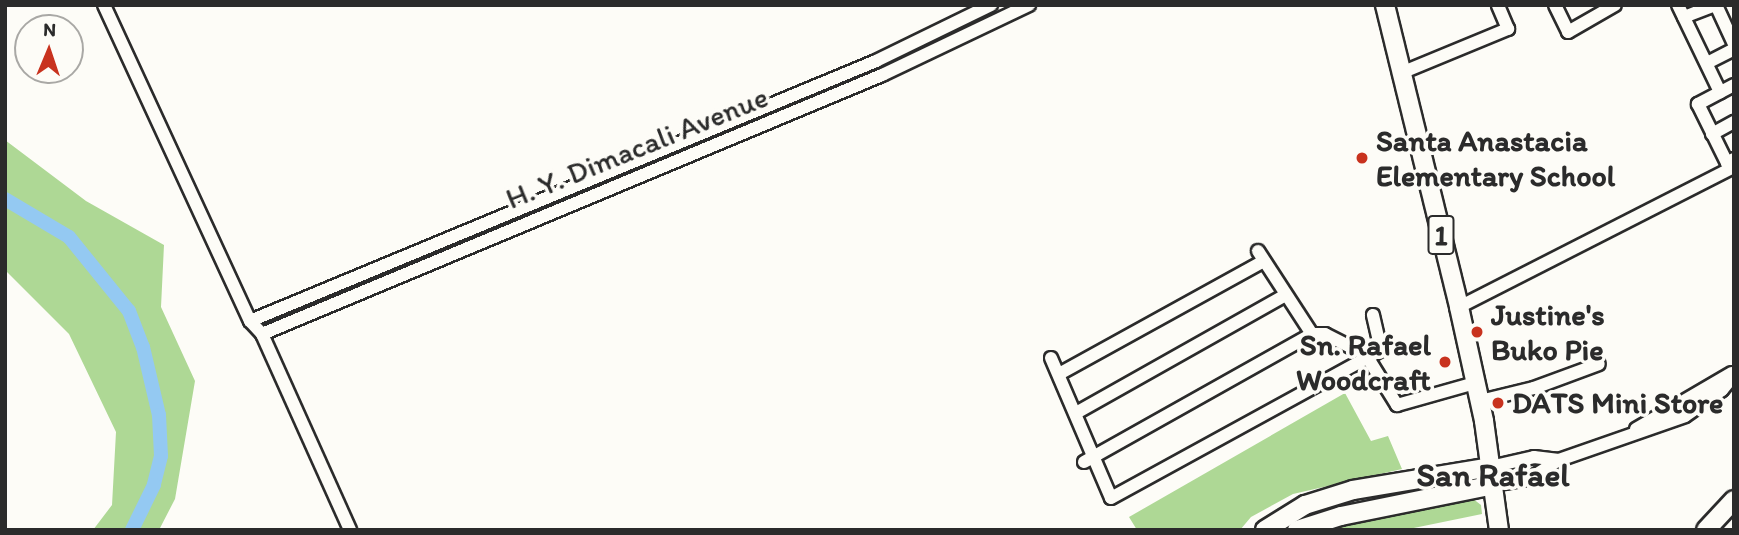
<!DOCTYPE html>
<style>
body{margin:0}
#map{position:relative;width:1739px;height:535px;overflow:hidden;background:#fdfcf7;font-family:Itim,sans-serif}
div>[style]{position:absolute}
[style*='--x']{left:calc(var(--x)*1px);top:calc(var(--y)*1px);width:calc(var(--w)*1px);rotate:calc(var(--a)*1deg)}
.green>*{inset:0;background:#aed895}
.river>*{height:14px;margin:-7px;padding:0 7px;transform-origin:7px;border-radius:7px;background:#94c9f2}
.roads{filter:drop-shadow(2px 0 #2b2b2b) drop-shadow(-2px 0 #2b2b2b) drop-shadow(0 2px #2b2b2b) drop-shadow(0 -2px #2b2b2b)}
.minor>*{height:12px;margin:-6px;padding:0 6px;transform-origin:6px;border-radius:6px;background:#fdfcf7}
.highway>*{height:18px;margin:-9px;padding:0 9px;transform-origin:9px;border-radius:9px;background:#fdfcf7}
.dots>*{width:19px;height:19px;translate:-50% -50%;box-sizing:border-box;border:4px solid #fdfcf7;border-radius:50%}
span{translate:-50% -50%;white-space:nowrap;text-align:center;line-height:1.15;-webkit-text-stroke:7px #fdfcf7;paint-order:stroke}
.shield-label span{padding:2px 5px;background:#fdfcf7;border:2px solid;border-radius:5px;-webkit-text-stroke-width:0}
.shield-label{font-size:28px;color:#2b2b2b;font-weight:700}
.poi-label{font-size:30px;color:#2b2b2b;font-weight:700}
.left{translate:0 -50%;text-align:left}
.right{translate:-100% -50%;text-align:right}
.street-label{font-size:30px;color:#2b2b2b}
.quarter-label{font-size:33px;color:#2b2b2b;font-weight:700}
.frame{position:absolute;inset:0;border:7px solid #2b2b2b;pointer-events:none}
.north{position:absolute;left:14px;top:14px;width:70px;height:70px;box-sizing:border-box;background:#fdfcf7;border:2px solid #a9a8a5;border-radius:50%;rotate:2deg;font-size:19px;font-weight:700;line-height:28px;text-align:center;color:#2b2b2b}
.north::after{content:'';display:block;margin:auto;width:24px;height:32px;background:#c8321e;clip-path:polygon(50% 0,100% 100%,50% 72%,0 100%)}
</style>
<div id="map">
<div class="green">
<div style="clip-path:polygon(5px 140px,86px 201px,164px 245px,161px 307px,195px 381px,175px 499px,159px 530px,93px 530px,112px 505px,116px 432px,69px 334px,5px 270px)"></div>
<div style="clip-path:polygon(1345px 393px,1371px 441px,1388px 436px,1402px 469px,1293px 494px,1251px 517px,1240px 530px,1137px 530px,1129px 517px)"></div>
<div style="clip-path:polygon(1461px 497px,1472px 498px,1481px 505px,1482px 514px,1404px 530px,1319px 530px)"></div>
</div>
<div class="river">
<div style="--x:5;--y:199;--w:74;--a:30.7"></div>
<div style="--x:69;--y:237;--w:95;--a:51"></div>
<div style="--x:129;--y:311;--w:39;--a:69"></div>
<div style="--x:143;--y:347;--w:70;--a:76.8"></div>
<div style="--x:159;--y:415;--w:41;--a:87.2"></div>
<div style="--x:161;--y:456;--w:30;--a:104"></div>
<div style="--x:154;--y:485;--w:50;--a:116.1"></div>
</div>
<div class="roads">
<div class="minor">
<div style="--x:104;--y:5;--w:348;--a:65.2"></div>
<div style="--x:250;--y:321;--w:18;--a:47"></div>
<div style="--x:262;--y:334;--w:215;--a:65.8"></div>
<div style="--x:1555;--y:5;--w:30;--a:64"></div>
<div style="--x:1568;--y:32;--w:54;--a:-29.9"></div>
<div style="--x:1678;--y:5;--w:97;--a:64.2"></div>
<div style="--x:1716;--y:5;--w:43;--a:65.2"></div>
<div style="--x:1684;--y:17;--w:33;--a:-21"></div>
<div style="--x:1707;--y:63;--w:30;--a:-27"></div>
<div style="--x:1401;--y:73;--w:116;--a:-22.4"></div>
<div style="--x:1508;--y:29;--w:26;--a:-113"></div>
<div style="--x:1734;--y:85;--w:41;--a:152.2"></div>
<div style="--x:1698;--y:104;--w:66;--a:63.8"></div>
<div style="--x:1727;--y:163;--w:8;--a:-30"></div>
<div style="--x:1712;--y:134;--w:25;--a:-29"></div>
<div style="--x:1258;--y:251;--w:99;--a:57"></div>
<div style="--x:1459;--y:307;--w:309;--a:-27"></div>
<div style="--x:250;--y:321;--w:678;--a:-22.55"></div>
<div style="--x:876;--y:61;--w:128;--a:-26"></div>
<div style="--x:262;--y:334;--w:672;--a:-22.67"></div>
<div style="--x:882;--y:75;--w:163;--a:-25.5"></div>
<div style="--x:1051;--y:358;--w:152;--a:66.8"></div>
<div style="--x:1111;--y:498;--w:308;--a:-28.7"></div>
<div style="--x:1381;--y:350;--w:36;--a:-103"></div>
<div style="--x:1059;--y:374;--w:234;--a:-28.9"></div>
<div style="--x:1480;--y:401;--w:56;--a:-13.5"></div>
<div style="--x:1534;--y:388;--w:69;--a:-20.3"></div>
<div style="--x:1076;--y:413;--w:239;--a:-29.4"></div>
<div style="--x:1636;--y:429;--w:111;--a:-30.3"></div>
<div style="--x:1084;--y:462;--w:261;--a:-29.3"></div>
<div style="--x:1312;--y:334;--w:13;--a:0"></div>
<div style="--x:1325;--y:334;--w:46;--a:27.1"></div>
<div style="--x:1366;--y:355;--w:59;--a:58.2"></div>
<div style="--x:1397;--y:405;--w:81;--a:-15.8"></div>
<div style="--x:1490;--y:467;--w:45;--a:-12.8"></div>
<div style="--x:1534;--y:457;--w:25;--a:7"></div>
<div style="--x:1493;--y:485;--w:39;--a:-10"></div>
<div style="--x:1531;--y:478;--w:33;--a:-33"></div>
<div style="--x:1559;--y:460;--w:133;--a:-19.2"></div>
<div style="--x:1685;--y:416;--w:45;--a:-35.1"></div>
<div style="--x:1722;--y:390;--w:19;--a:-51"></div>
</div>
<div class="highway">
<div style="--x:1385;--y:5;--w:311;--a:76.2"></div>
<div style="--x:1459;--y:307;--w:117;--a:77.6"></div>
<div style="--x:1484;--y:421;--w:110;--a:82.2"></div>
<div style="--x:1265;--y:530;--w:47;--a:-32"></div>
<div style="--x:1305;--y:505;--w:50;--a:-17.4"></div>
<div style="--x:1353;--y:490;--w:139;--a:-9.5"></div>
<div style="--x:1297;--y:530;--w:46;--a:-17.7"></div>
<div style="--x:1341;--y:516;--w:155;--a:-11.5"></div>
<div style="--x:1706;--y:530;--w:41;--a:-47"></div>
</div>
</div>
<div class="dots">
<div style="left:1362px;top:158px;background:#c8321e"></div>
<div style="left:1477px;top:332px;background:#c8321e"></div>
<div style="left:1445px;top:362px;background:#c8321e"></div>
<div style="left:1498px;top:403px;background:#c8321e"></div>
</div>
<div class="shield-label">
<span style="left:1441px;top:235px">1</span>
</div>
<div class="poi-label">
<span class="left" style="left:1376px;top:158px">Santa Anastacia<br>Elementary School</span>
<span class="left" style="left:1491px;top:332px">Justine's<br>Buko Pie</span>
<span class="right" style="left:1431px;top:362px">Sn. Rafael<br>Woodcraft</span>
<span class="left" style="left:1512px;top:403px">DATS Mini Store</span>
</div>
<div class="street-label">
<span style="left:637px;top:148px;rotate:-22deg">H. Y. Dimacali Avenue</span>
</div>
<div class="quarter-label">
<span style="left:1493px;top:475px">San Rafael</span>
</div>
<div class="frame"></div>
<div class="north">N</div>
</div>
